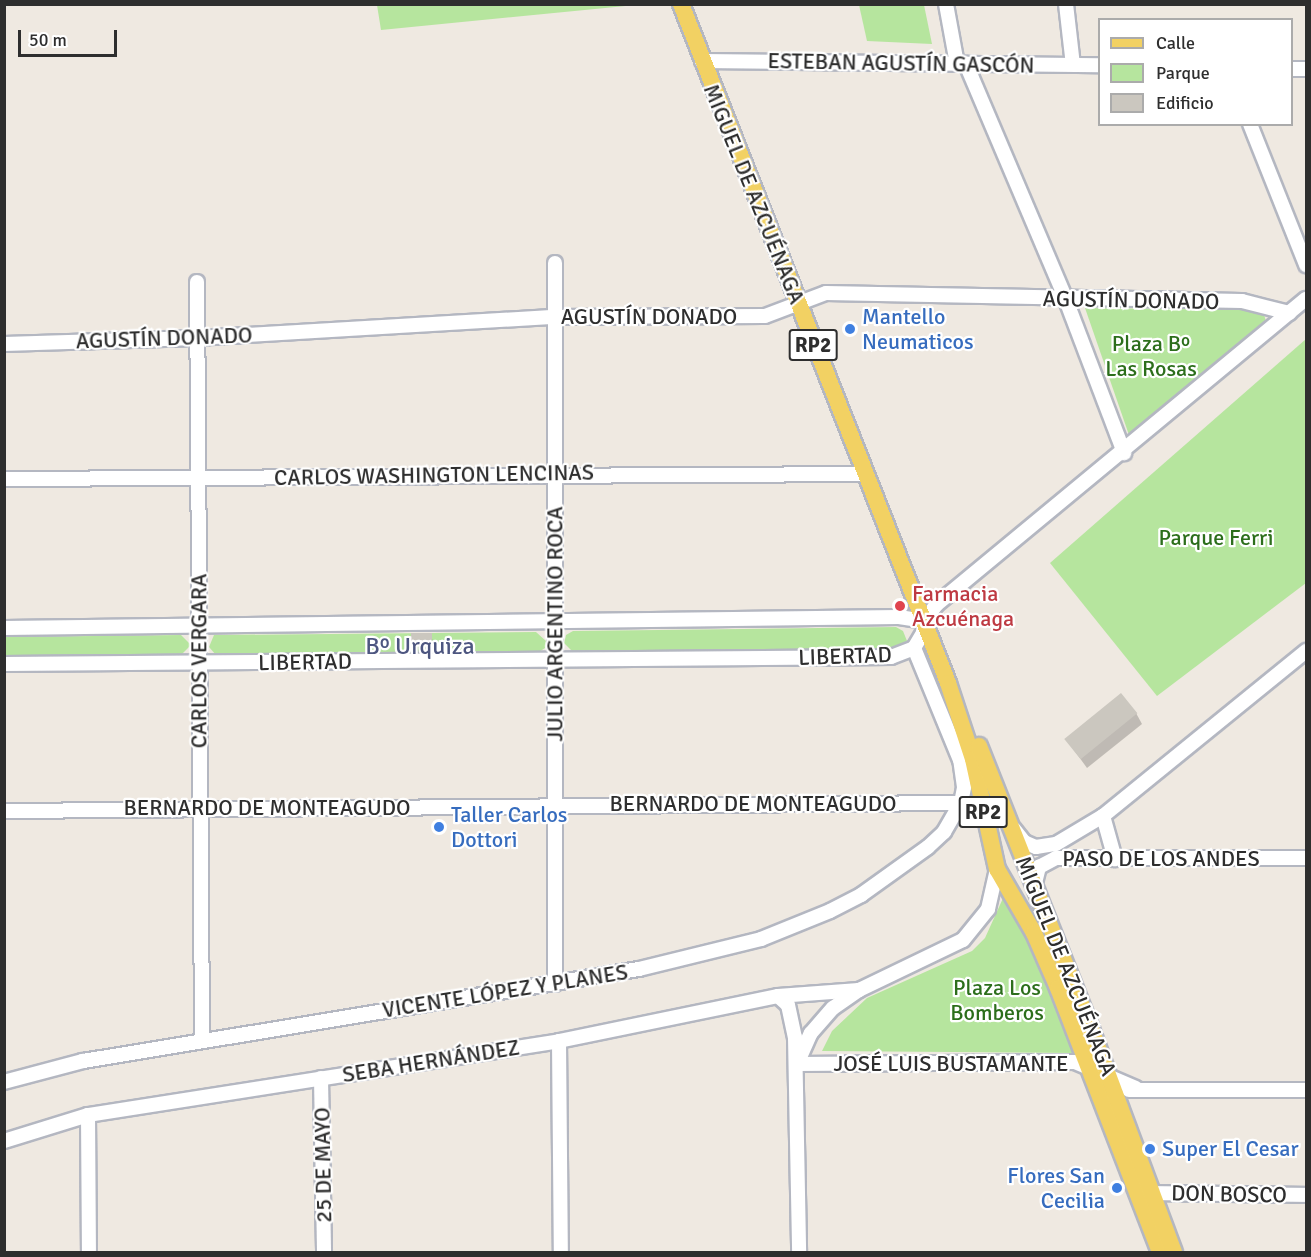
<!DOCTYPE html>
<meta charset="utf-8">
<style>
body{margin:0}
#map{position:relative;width:1311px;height:1257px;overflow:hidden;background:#efe9e1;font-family:Signika,sans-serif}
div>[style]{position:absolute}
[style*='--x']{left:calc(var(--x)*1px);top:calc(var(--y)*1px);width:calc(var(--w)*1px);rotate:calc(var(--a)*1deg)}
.green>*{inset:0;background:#b6e59e}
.shadow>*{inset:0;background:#0003}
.building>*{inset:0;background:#cbc7bf;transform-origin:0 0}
.roads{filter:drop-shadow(2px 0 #b4b7c1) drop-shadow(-2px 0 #b4b7c1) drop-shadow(0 2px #b4b7c1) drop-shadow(0 -2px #b4b7c1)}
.minor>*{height:14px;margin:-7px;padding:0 7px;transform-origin:7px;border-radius:7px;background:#fff}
.major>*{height:16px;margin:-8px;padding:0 8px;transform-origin:8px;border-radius:8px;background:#f2d163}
.dots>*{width:16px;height:16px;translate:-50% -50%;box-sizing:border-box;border:3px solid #fff;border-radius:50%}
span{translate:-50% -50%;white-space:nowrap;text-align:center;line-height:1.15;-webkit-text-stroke:4.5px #fff;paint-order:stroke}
.shield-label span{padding:2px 4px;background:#fff;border:2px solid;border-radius:4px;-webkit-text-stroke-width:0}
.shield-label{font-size:21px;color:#2e2e2e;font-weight:700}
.street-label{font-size:22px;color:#2e2e2e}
.shop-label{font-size:22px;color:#366cbe}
.left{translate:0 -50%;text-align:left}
.right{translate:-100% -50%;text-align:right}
.park-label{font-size:22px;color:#2c6e1b}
.health-label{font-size:22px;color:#be3a42}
.neighbourhood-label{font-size:24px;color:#4d5680}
.frame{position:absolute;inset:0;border:6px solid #2e2e2e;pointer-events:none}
.legend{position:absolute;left:1098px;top:18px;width:195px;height:108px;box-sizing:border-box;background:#fff;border:2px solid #ababab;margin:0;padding:8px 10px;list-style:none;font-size:18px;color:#2e2e2e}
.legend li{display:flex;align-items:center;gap:12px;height:30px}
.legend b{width:30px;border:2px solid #ababab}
.scale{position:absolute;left:18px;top:30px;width:99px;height:27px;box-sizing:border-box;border:3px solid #2e2e2e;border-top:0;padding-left:8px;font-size:18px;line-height:21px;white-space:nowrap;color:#2e2e2e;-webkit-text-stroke:4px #fff;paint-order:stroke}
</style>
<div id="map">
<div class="green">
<div style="clip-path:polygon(646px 4px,381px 30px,377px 5px,377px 4px)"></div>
<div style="clip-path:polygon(859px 5px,924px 5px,932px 44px,867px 41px)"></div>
<div style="clip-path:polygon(1085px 308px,1263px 310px,1266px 322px,1129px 435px)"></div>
<div style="clip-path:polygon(1306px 339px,1306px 583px,1157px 696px,1050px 563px)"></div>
<div style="clip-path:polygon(896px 627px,903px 631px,907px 641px,892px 649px,572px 651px,564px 643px,566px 635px,573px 631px)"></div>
<div style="clip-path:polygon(536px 632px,546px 641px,545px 648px,539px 652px,216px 655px,209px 647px,214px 635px)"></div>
<div style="clip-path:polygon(181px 635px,191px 645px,181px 655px,5px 656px,5px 637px)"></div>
<div style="clip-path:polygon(1004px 896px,1023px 928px,1077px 1053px,822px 1051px,832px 1031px,867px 998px,972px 951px,985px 938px)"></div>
</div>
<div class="shadow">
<div style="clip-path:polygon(412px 634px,431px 634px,435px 652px,416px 652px)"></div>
<div style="clip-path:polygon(1136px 713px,1142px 724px,1087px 768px,1066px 739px)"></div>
</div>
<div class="building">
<div style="left:411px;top:633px;width:21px;height:12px"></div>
<div style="left:1121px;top:693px;width:26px;height:73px;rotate:51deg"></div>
</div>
<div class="roads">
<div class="minor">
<div style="--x:946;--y:4;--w:61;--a:79.6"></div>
<div style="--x:1066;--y:4;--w:61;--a:83.5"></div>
<div style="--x:702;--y:61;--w:398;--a:0.6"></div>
<div style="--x:966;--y:64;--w:256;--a:67"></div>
<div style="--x:1066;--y:300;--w:164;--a:69.2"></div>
<div style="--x:1292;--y:69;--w:14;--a:0"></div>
<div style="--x:1250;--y:124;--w:152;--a:68.3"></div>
<div style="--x:555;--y:263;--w:721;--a:90"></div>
<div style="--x:197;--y:282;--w:758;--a:89.62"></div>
<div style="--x:4;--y:344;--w:193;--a:-1.8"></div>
<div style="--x:197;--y:338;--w:359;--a:-3.4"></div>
<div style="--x:555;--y:317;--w:210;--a:-0.3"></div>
<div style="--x:765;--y:316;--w:65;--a:-20.7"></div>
<div style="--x:826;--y:293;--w:416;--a:1.1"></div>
<div style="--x:1242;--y:301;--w:49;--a:14.3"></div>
<div style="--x:4;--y:479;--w:860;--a:-0.33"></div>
<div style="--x:924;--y:621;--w:21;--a:-53"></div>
<div style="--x:937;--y:604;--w:479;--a:-39.6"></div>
<div style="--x:4;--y:628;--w:895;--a:-0.7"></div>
<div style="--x:899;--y:617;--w:25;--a:9"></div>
<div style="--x:4;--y:664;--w:887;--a:-0.45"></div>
<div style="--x:891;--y:657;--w:25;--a:-21"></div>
<div style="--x:914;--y:648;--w:17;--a:-59"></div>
<div style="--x:923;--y:633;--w:12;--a:-85"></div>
<div style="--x:4;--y:811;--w:957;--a:-0.48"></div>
<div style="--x:1103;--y:816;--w:45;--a:74.4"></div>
<div style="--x:1014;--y:829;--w:16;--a:52"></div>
<div style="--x:1024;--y:842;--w:13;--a:23"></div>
<div style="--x:1036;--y:847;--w:20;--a:-9"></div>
<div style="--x:1056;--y:844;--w:55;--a:-30.8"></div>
<div style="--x:1103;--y:816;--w:262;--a:-39.1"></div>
<div style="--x:1034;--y:887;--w:21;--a:-76"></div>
<div style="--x:1039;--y:867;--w:19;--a:-28"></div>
<div style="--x:1056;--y:858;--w:250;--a:0"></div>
<div style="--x:778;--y:996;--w:13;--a:42"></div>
<div style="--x:788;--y:1005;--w:33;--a:78"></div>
<div style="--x:795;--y:1037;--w:215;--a:88.9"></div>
<div style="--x:559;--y:1041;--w:211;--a:89.5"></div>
<div style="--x:797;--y:1064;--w:278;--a:-0.4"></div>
<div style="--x:1075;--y:1062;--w:66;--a:23.1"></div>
<div style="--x:797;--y:1064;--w:34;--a:-66"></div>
<div style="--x:811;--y:1033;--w:33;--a:-49"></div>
<div style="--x:833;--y:1008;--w:32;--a:-35"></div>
<div style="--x:859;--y:990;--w:115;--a:-25.7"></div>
<div style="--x:963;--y:940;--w:40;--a:-51"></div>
<div style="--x:988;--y:909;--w:41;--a:-77.3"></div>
<div style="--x:321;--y:1078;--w:174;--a:89"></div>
<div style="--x:4;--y:1082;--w:82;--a:-14.9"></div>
<div style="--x:83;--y:1061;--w:564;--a:-9.4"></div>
<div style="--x:639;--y:969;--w:126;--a:-13.8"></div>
<div style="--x:761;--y:939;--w:74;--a:-22.1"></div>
<div style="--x:830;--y:911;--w:35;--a:-27"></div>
<div style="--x:861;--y:895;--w:82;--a:-35.6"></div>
<div style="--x:928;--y:847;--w:22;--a:-43"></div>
<div style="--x:944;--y:832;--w:34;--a:-60"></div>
<div style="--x:961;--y:803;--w:16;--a:-79"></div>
<div style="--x:964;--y:787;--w:27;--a:-98"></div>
<div style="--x:960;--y:760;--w:121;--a:-112.3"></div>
<div style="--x:1129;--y:1090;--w:177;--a:0"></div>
<div style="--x:88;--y:1115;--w:137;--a:89.6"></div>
<div style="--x:4;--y:1141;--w:88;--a:-17.2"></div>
<div style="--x:88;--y:1115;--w:477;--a:-8.9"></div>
<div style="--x:559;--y:1041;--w:224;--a:-11.6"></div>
<div style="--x:778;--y:996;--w:81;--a:-4.2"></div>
<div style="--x:1152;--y:1193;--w:154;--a:0.7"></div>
</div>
<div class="major">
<div style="--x:681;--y:4;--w:730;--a:68.53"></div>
<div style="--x:948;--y:683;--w:80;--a:71.8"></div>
<div style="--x:973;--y:759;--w:113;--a:77.7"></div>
<div style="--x:997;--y:869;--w:74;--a:60"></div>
<div style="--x:1034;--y:933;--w:60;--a:66.4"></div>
<div style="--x:1058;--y:988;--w:283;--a:68.9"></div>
<div style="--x:979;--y:746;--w:304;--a:68.4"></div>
<div style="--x:1091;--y:1029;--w:238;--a:69.6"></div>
</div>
</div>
<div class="dots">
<div style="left:850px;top:329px;background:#3f7fe0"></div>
<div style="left:900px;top:606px;background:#e0444e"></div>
<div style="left:439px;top:827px;background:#3f7fe0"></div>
<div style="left:1150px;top:1149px;background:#3f7fe0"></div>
<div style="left:1117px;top:1188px;background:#3f7fe0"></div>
</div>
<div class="shield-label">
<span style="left:813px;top:345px">RP2</span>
<span style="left:983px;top:812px">RP2</span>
</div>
<div class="street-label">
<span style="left:901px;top:63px;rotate:1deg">ESTEBAN AGUSTÍN GASCÓN</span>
<span style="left:754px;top:194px;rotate:68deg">MIGUEL DE AZCUÉNAGA</span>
<span style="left:1131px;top:300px;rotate:1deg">AGUSTÍN DONADO</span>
<span style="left:649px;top:317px">AGUSTÍN DONADO</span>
<span style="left:164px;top:338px;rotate:-2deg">AGUSTÍN DONADO</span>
<span style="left:434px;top:475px;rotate:-1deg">CARLOS WASHINGTON LENCINAS</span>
<span style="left:555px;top:624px;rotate:-90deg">JULIO ARGENTINO ROCA</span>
<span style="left:845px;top:656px;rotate:-2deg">LIBERTAD</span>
<span style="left:199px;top:661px;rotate:-90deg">CARLOS VERGARA</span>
<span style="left:305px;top:662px;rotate:-1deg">LIBERTAD</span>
<span style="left:753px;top:804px">BERNARDO DE MONTEAGUDO</span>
<span style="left:267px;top:808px">BERNARDO DE MONTEAGUDO</span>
<span style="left:1161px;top:859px">PASO DE LOS ANDES</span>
<span style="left:1066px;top:966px;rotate:68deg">MIGUEL DE AZCUÉNAGA</span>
<span style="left:505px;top:991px;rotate:-9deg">VICENTE LÓPEZ Y PLANES</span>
<span style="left:431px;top:1061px;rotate:-9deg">SEBA HERNÁNDEZ</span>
<span style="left:951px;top:1064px">JOSÉ LUIS BUSTAMANTE</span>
<span style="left:323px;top:1165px;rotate:-91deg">25 DE MAYO</span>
<span style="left:1229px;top:1194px;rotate:1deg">DON BOSCO</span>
</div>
<div class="shop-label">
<span class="left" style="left:862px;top:329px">Mantello<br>Neumaticos</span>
<span class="left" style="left:451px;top:827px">Taller Carlos<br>Dottori</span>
<span class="left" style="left:1162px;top:1149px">Super El Cesar</span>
<span class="right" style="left:1105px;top:1188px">Flores San<br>Cecilia</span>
</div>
<div class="park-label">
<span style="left:1151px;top:356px">Plaza Bº<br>Las Rosas</span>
<span style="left:1216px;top:538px">Parque Ferri</span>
<span style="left:997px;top:1000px">Plaza Los<br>Bomberos</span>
</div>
<div class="health-label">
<span class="left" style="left:912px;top:606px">Farmacia<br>Azcuénaga</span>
</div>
<div class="neighbourhood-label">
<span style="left:420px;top:647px">Bº Urquiza</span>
</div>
<div class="frame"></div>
<ul class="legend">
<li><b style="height:8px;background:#f2d163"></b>Calle</li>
<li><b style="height:16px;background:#b6e59e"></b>Parque</li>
<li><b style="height:16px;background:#cbc7bf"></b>Edificio</li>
</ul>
<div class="scale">50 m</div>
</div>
